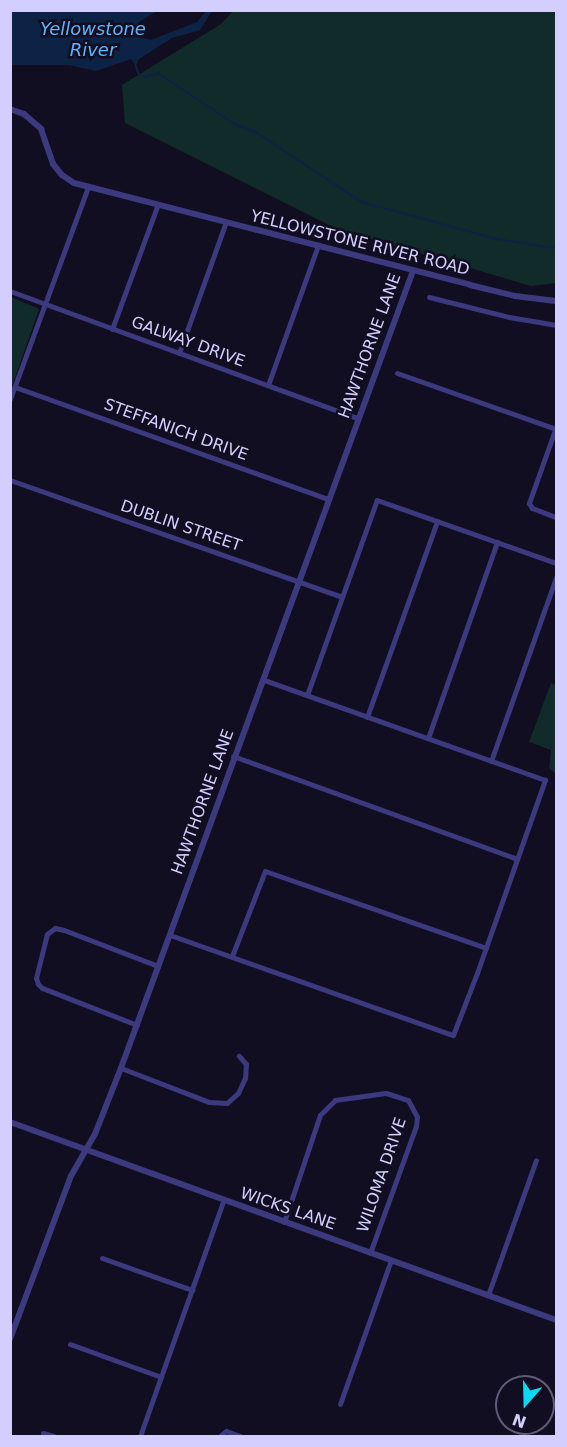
<!DOCTYPE html>
<style>
body{margin:0}
#map{position:relative;width:567px;height:1447px;overflow:hidden;background:#110e21;font-family:"DejaVu Sans",sans-serif}
div>[style]{position:absolute}
[style*='--x']{left:calc(var(--x)*1px);top:calc(var(--y)*1px);width:calc(var(--w)*1px);rotate:calc(var(--a)*1deg)}
.green>*{inset:0;background:#112b2a}
.water>*{inset:0;background:#0d2345}
.stream>*{height:1.5px;margin:-0.75px;padding:0 0.75px;transform-origin:0.75px;border-radius:0.75px;background:#0d2345}
.minor>*{height:5px;margin:-2.5px;padding:0 2.5px;transform-origin:2.5px;border-radius:2.5px;background:#3c397f}
.tertiary>*{height:6px;margin:-3px;padding:0 3px;transform-origin:3px;border-radius:3px;background:#3c397f}
span{translate:-50% -50%;white-space:nowrap;text-align:center;line-height:1.15;-webkit-text-stroke:5px #110e21;paint-order:stroke}
.street-label{font-size:16px;color:#d4cefe}
.water-label{font-size:18px;color:#5eb3fc;font-style:italic}
.frame{position:absolute;inset:0;border:12px solid #d4cefe;pointer-events:none}
.north{position:absolute;left:495px;top:1375px;width:60px;height:60px;box-sizing:border-box;background:#110e21;border:2px solid #5f5b79;border-radius:50%;rotate:200deg;font-size:16px;font-weight:700;line-height:24px;text-align:center;color:#d4cefe}
.north::after{content:'';display:block;margin:auto;width:21px;height:27px;background:#04dbf4;clip-path:polygon(50% 0,100% 100%,50% 72%,0 100%)}
</style>
<div id="map">
<div class="green">
<div style="clip-path:polygon(233px 11px,556px 11px,556px 283px,531px 286px,337px 229px,125px 123px,122px 85px,221px 24px)"></div>
<div style="clip-path:polygon(11px 297px,39px 309px,11px 389px,10px 297px)"></div>
<div style="clip-path:polygon(551px 683px,556px 685px,556px 774px,549px 768px,551px 750px,529px 742px)"></div>
</div>
<div class="water">
<div style="clip-path:polygon(11px 10px,157px 11px,139px 22px,131px 35px,151px 40px,197px 22px,206px 11px,212px 11px,200px 30px,172px 38px,139px 59px,136px 66px,131px 59px,96px 71px,68px 65px,11px 65px)"></div>
</div>
<div class="stream">
<div style="--x:136;--y:66;--w:9;--a:69"></div>
<div style="--x:139;--y:74;--w:7;--a:27"></div>
<div style="--x:145;--y:77;--w:14;--a:-17"></div>
<div style="--x:158;--y:73;--w:92;--a:33.5"></div>
<div style="--x:235;--y:124;--w:24;--a:22"></div>
<div style="--x:257;--y:133;--w:126;--a:33.3"></div>
<div style="--x:362;--y:202;--w:140;--a:15.3"></div>
<div style="--x:497;--y:239;--w:60;--a:8.7"></div>
</div>
<div class="minor">
<div style="--x:10;--y:291;--w:370;--a:20.1"></div>
<div style="--x:429;--y:297;--w:82;--a:14"></div>
<div style="--x:509;--y:317;--w:48;--a:9.7"></div>
<div style="--x:112;--y:329;--w:133;--a:-69.8"></div>
<div style="--x:179;--y:353;--w:139;--a:-70.3"></div>
<div style="--x:397;--y:373;--w:169;--a:19.4"></div>
<div style="--x:268;--y:385;--w:149;--a:-70.3"></div>
<div style="--x:15;--y:387;--w:332;--a:19.7"></div>
<div style="--x:10;--y:399;--w:226;--a:-69.8"></div>
<div style="--x:556;--y:427;--w:81;--a:109.6"></div>
<div style="--x:529;--y:503;--w:6;--a:59"></div>
<div style="--x:532;--y:508;--w:26;--a:21"></div>
<div style="--x:10;--y:480;--w:352;--a:19.4"></div>
<div style="--x:307;--y:695;--w:207;--a:-70.3"></div>
<div style="--x:377;--y:500;--w:190;--a:19.4"></div>
<div style="--x:367;--y:717;--w:208;--a:-70.3"></div>
<div style="--x:428;--y:738;--w:208;--a:-70.6"></div>
<div style="--x:233;--y:756;--w:302;--a:19.9"></div>
<div style="--x:491;--y:761;--w:195;--a:-70.5"></div>
<div style="--x:170;--y:935;--w:300;--a:19.5"></div>
<div style="--x:453;--y:1035;--w:66;--a:-68.8"></div>
<div style="--x:477;--y:973;--w:205;--a:-70.6"></div>
<div style="--x:545;--y:780;--w:300;--a:-160.4"></div>
<div style="--x:232;--y:956;--w:91;--a:-68.8"></div>
<div style="--x:265;--y:871;--w:234;--a:19.2"></div>
<div style="--x:137;--y:1025;--w:102;--a:-158.7"></div>
<div style="--x:42;--y:988;--w:6;--a:-135"></div>
<div style="--x:38;--y:984;--w:6;--a:-108"></div>
<div style="--x:36;--y:978;--w:45;--a:-76"></div>
<div style="--x:47;--y:934;--w:10;--a:-37"></div>
<div style="--x:55;--y:928;--w:9;--a:13"></div>
<div style="--x:64;--y:930;--w:101;--a:21"></div>
<div style="--x:121;--y:1068;--w:94;--a:21.1"></div>
<div style="--x:209;--y:1102;--w:18;--a:3"></div>
<div style="--x:227;--y:1103;--w:15;--a:-42"></div>
<div style="--x:238;--y:1093;--w:17;--a:-65"></div>
<div style="--x:245;--y:1078;--w:14;--a:-86"></div>
<div style="--x:246;--y:1064;--w:11;--a:-131"></div>
<div style="--x:284;--y:1222;--w:113;--a:-71.4"></div>
<div style="--x:320;--y:1115;--w:21;--a:-45"></div>
<div style="--x:335;--y:1100;--w:51;--a:-7.8"></div>
<div style="--x:386;--y:1093;--w:23;--a:18"></div>
<div style="--x:408;--y:1100;--w:19;--a:62"></div>
<div style="--x:417;--y:1117;--w:9;--a:96"></div>
<div style="--x:416;--y:1126;--w:135;--a:109.9"></div>
<div style="--x:102;--y:1258;--w:96;--a:19.6"></div>
<div style="--x:488;--y:1295;--w:143;--a:-70.4"></div>
<div style="--x:70;--y:1344;--w:97;--a:19.9"></div>
<div style="--x:340;--y:1404;--w:153;--a:-70.5"></div>
<div style="--x:43;--y:1433;--w:11;--a:15"></div>
<div style="--x:140;--y:1436;--w:249;--a:-70.5"></div>
<div style="--x:220;--y:1436;--w:8;--a:-40"></div>
<div style="--x:226;--y:1431;--w:15;--a:20"></div>
</div>
<div class="tertiary">
<div style="--x:10;--y:109;--w:15;--a:20"></div>
<div style="--x:24;--y:114;--w:23;--a:41"></div>
<div style="--x:41;--y:129;--w:37;--a:71"></div>
<div style="--x:53;--y:164;--w:14;--a:51"></div>
<div style="--x:62;--y:175;--w:14;--a:34"></div>
<div style="--x:74;--y:183;--w:409;--a:14.4"></div>
<div style="--x:470;--y:285;--w:46;--a:13.7"></div>
<div style="--x:515;--y:296;--w:41;--a:7"></div>
<div style="--x:10;--y:1122;--w:581;--a:19.93"></div>
<div style="--x:10;--y:1339;--w:174;--a:-69.5"></div>
<div style="--x:71;--y:1176;--w:48;--a:-60.3"></div>
<div style="--x:95;--y:1134;--w:71;--a:-68.5"></div>
<div style="--x:121;--y:1068;--w:849;--a:-69.88"></div>
</div>
<div class="street-label">
<span style="left:360px;top:243px;rotate:14deg">YELLOWSTONE RIVER ROAD</span>
<span style="left:188px;top:342px;rotate:20deg">GALWAY DRIVE</span>
<span style="left:370px;top:346px;rotate:-70deg">HAWTHORNE LANE</span>
<span style="left:176px;top:430px;rotate:20deg">STEFFANICH DRIVE</span>
<span style="left:181px;top:526px;rotate:19deg">DUBLIN STREET</span>
<span style="left:203px;top:802px;rotate:-70deg">HAWTHORNE LANE</span>
<span style="left:382px;top:1175px;rotate:-71deg">WILOMA DRIVE</span>
<span style="left:288px;top:1209px;rotate:19deg">WICKS LANE</span>
</div>
<div class="water-label">
<span style="left:93px;top:40px">Yellowstone<br>River</span>
</div>
<div class="frame"></div>
<div class="north">N</div>
</div>
